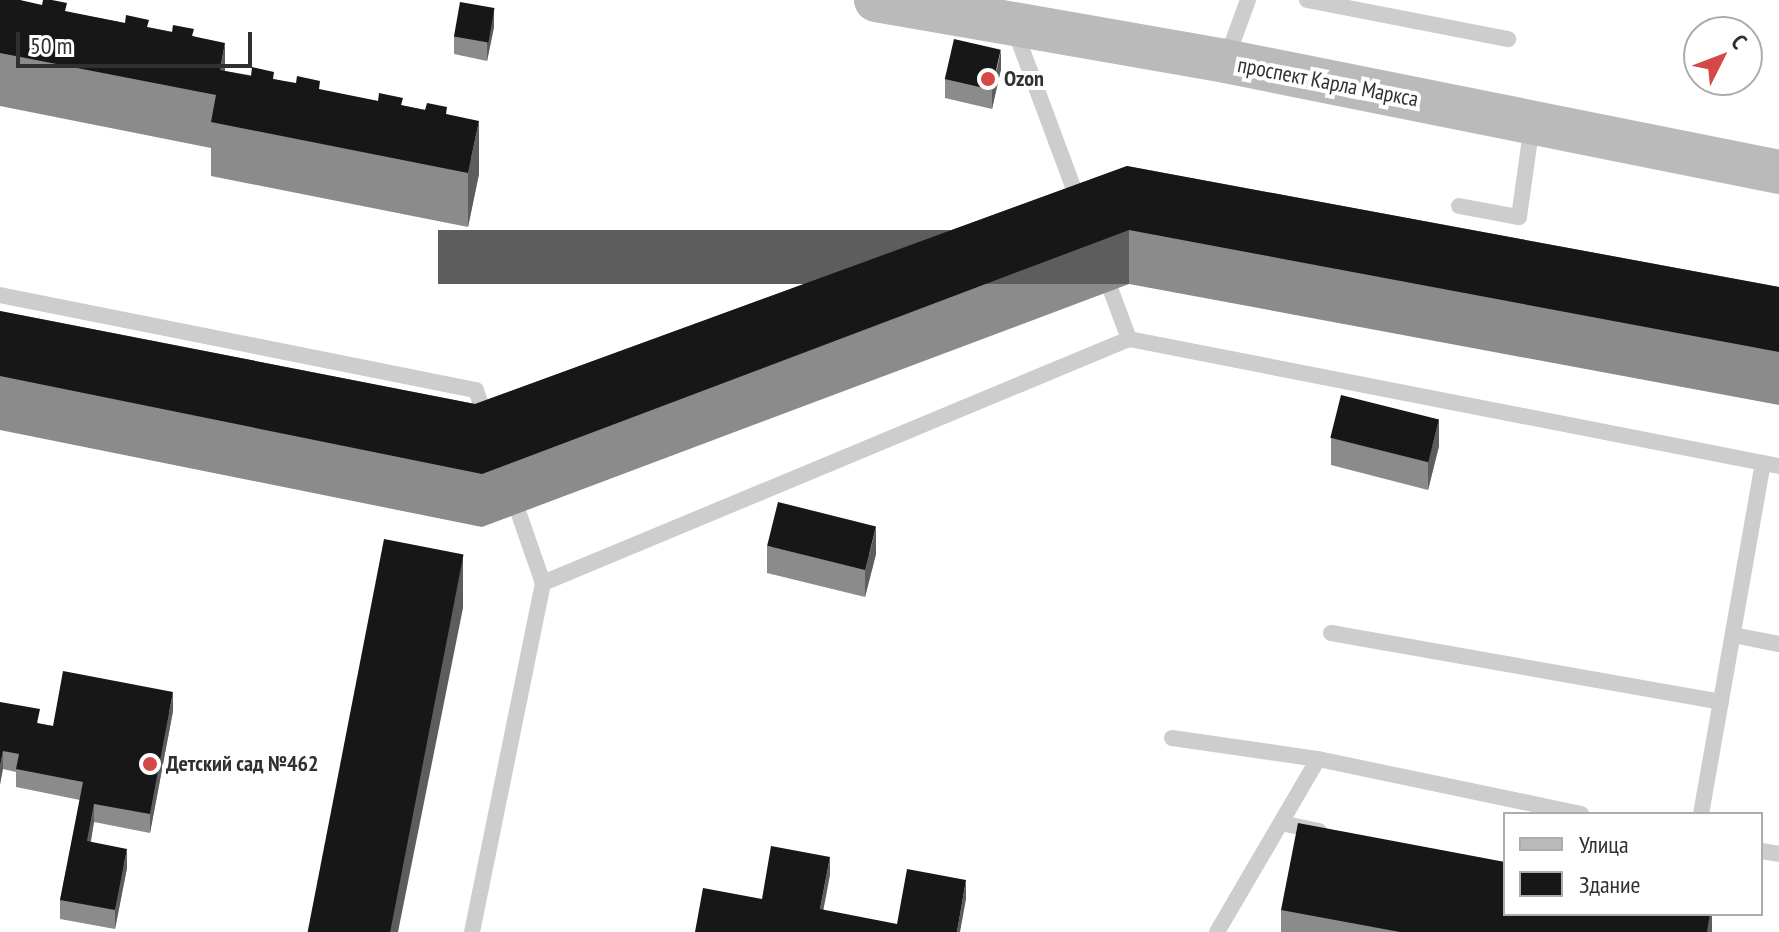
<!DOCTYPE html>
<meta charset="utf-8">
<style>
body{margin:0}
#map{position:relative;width:1779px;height:932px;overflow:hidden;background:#fff;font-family:"PT Sans Narrow",sans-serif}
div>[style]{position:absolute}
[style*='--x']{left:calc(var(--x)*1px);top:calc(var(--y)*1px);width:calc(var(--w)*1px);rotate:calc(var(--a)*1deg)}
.lane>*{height:16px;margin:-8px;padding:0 8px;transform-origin:8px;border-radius:8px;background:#cdcdcd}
.secondary>*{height:44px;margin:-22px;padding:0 22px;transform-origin:22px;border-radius:22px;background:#bababa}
.wall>*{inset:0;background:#8b8b8b}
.shaded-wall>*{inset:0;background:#5d5d5d;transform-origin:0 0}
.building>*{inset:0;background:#171717;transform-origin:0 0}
.dots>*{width:22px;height:22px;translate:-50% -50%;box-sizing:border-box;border:4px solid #fff;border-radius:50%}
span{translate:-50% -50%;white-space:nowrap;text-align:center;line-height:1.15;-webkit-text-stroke:8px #fff;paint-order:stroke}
.poi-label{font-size:22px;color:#303030;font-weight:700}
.left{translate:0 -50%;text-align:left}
.street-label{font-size:22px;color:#303030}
.legend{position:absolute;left:1503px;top:812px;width:260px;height:104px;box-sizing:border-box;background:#fff;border:2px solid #acacac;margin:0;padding:10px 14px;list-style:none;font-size:24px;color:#303030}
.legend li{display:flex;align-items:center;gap:16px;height:40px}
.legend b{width:40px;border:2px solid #acacac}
.north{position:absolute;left:1683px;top:16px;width:80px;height:80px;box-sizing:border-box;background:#fff;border:2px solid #acacac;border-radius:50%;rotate:48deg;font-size:22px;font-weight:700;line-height:32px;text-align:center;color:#303030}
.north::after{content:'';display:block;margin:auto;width:28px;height:36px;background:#d54845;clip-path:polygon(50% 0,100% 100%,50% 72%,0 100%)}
.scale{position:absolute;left:16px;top:32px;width:236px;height:36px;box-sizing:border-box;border:4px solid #303030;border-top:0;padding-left:10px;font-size:24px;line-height:28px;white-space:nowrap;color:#303030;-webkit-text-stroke:6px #fff;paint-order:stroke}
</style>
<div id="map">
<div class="lane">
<div style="--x:1307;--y:0;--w:205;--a:11"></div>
<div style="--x:1014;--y:28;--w:189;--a:69.6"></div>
<div style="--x:1226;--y:60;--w:64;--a:-69.9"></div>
<div style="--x:1459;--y:206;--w:61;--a:10.4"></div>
<div style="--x:1519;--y:217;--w:94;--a:-82"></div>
<div style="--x:1104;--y:272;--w:72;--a:69.5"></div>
<div style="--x:0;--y:295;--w:485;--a:11.3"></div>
<div style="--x:476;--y:390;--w:31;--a:71"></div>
<div style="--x:543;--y:583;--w:635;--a:-22.61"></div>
<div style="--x:1129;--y:339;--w:662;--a:11.06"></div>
<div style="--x:1331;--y:633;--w:396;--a:10"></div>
<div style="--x:1733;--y:635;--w:47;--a:11.1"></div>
<div style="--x:1172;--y:738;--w:148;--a:8.2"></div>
<div style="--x:1318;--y:759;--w:269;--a:11.8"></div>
<div style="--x:1701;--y:814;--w:356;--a:-80"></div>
<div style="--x:1281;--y:823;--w:39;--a:12"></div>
<div style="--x:1761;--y:851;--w:18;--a:9"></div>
<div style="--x:472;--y:932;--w:356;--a:-78.5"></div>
<div style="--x:543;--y:583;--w:94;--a:-109.2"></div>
<div style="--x:1217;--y:932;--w:200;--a:-59.7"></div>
</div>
<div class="secondary">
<div style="--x:876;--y:0;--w:354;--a:9.9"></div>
<div style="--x:1225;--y:61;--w:565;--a:11.33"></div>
</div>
<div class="wall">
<div style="clip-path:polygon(0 0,21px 0,21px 1px,67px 12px,194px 36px,225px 71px,274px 79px,320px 90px,447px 114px,479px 174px,468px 227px,211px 176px,211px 148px,0 106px)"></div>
<div style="clip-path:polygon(494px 27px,487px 61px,454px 54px,454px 36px)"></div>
<div style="clip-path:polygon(1001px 69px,992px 109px,945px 98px,945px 79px)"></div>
<div style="clip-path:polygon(1127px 166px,1779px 287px,1779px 405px,1129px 284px,482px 527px,0 430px,0 311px,475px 404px)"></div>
<div style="clip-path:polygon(1331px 438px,1439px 446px,1428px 490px,1331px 465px)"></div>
<div style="clip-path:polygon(767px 546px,876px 554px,865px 597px,767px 573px)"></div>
<div style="clip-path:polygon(0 702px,40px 724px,53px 726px,173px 711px,150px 833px,94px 822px,91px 842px,127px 868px,115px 929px,60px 919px,60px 900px,80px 800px,16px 787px,16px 772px,3px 769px)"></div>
<div style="clip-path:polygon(1281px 910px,1712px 914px,1712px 932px,1281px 932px)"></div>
</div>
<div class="shaded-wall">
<div style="clip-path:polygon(494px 8px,494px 27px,487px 61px,487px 42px)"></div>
<div style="clip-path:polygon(225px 43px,225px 96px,220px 70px)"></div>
<div style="clip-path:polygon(1001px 50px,1001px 69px,992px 109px,992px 91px)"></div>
<div style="clip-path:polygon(479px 121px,479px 174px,468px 227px,468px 173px)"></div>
<div style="left:1129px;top:230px;width:54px;height:691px;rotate:90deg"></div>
<div style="clip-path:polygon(1439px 419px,1439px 446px,1428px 490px,1428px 463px)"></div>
<div style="clip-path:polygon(876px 527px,876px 554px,865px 597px,865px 571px)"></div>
<div style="clip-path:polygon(463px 555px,463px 608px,398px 932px,387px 932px)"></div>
<div style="clip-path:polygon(173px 692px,173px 711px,150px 833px,150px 814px)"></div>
<div style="clip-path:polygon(3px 751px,3px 769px,0 785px,0 767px)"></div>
<div style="clip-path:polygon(94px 804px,94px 822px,87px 860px,87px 841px)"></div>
<div style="clip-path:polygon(127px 849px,127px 868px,115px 929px,115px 910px)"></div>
<div style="clip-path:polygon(830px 857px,830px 875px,820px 928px,820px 909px)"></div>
<div style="clip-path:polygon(966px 880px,966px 899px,960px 932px,957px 932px)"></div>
<div style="clip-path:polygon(1710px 914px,1712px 914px,1712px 932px,1707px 932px)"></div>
</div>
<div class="building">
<div style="clip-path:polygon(0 0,20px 0,42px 5px,43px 0,52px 0,67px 3px,65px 11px,125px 23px,126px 15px,149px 20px,147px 27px,172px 32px,173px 25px,194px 29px,192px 36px,225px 43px,220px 70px,251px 76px,252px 67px,274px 72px,273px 79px,296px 83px,297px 76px,320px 81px,319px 89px,378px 101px,379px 93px,403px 98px,401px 105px,425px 110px,427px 103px,447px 107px,446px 114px,479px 121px,468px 173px,211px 122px,216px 95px,0 53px)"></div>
<div style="left:460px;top:2px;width:35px;height:35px;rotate:10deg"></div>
<div style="left:954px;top:39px;width:48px;height:41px;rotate:13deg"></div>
<div style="clip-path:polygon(1127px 166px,1779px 287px,1779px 352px,1129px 230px,482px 474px,0 376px,0 311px,475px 404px)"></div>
<div style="left:1341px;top:395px;width:101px;height:44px;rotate:14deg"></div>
<div style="left:778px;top:502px;width:101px;height:45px;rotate:14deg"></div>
<div style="left:384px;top:539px;width:81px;height:401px;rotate:11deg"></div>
<div style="clip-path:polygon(63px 671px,173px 692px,150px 814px,94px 804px,87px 841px,127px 849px,115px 910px,60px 900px,83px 782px,16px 769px,19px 754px,3px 751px,0 767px,0 702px,40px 709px,37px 723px,53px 726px)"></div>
<div style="clip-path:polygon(1298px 823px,1505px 862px,1505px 914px,1710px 914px,1707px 932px,1400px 932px,1281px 910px)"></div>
<div style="clip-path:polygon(771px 846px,830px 857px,820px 909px,897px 924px,907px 869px,966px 880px,957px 932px,695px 932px,703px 888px,762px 899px)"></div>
</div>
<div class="dots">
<div style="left:988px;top:79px;background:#d54845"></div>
<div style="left:150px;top:764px;background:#d54845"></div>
</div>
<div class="poi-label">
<span class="left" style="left:1004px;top:79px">Ozon</span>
<span class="left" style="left:166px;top:764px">Детский сад №462</span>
</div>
<div class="street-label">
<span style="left:1328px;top:82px;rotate:11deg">проспект Карла Маркса</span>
</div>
<ul class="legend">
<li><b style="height:10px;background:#bababa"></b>Улица</li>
<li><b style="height:22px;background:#171717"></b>Здание</li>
</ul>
<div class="north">С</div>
<div class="scale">50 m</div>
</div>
